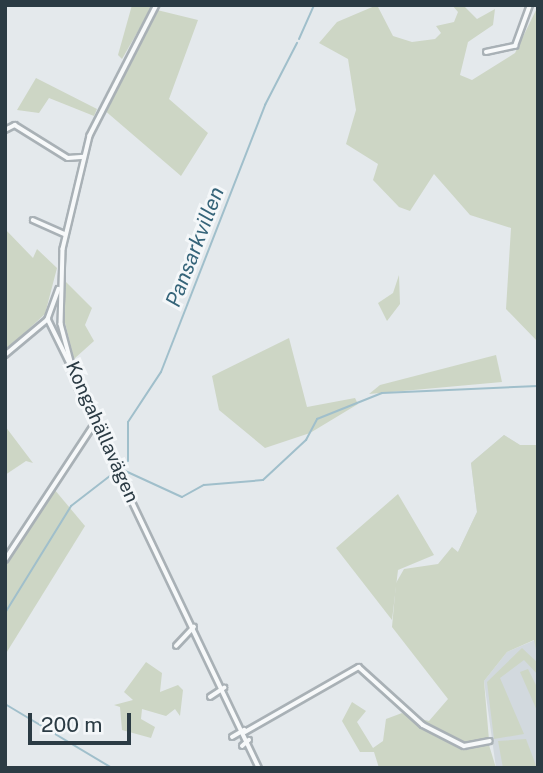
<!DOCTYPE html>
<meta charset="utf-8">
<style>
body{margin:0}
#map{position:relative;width:543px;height:773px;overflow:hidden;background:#e4e9ec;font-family:"Public Sans",sans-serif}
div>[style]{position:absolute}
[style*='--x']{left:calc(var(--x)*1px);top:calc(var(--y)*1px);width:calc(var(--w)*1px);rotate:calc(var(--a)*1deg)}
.built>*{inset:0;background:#d2d9de}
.green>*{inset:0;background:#cdd6c5}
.stream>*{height:2px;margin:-1px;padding:0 1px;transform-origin:1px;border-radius:1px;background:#a0bfcb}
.roads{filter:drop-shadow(2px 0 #a9b1b6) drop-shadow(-2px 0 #a9b1b6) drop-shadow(0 2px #a9b1b6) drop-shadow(0 -2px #a9b1b6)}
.minor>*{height:3.5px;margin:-1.75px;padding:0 1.75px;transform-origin:1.75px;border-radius:1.75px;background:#f7f9fa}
span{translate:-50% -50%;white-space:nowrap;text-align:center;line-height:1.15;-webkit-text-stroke:6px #f4f7f9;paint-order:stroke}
.street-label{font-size:19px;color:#2b3b44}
.water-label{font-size:21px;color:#356479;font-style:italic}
.frame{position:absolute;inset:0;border:7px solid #2b3b44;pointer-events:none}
.scale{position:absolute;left:28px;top:713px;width:103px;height:32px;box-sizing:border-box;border:4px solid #2b3b44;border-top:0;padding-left:9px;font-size:21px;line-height:24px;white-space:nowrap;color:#2b3b44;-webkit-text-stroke:5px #f4f7f9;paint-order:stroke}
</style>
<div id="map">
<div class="built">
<div style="clip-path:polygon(504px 435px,520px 445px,538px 445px,538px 768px,496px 768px,484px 681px,507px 652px,535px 640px,458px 552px,477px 512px,471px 463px)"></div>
</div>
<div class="green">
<div style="clip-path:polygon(132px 5px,153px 5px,122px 59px,118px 55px)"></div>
<div style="clip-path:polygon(377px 5px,393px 36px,412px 42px,435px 39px,441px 33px,436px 26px,454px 22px,458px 12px,452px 5px,463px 5px,477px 19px,495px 9px,493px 25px,468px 42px,460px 75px,472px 80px,515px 53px,538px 6px,538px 342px,506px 309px,511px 228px,470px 215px,434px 174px,410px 211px,399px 207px,373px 180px,378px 164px,346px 144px,356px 110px,348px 59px,319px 43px,337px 22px)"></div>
<div style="clip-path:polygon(157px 10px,198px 20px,169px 99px,208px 133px,181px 176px,103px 109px)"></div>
<div style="clip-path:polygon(36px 78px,97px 109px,94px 116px,49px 98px,39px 113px,17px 110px)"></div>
<div style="clip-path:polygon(5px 229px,33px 258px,37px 249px,57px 268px,45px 314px,5px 351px)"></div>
<div style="clip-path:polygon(67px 247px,65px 281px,92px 308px,85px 325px,94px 341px,74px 359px,63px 315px,62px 285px)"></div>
<div style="clip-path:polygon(399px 275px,400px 304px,387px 321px,378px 303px,393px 293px)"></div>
<div style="clip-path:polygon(289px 338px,307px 407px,355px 398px,358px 404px,310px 433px,265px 448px,219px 410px,212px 376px)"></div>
<div style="clip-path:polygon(496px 355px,502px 382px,369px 394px,380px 385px)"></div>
<div style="clip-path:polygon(5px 426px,33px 463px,26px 461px,5px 475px)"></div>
<div style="clip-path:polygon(504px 435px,520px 445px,538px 445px,538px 659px,534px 640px,507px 652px,484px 681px,489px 740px,468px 744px,417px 718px,429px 721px,448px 699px,392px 627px,396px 583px,404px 569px,438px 564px,452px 547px,458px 552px,477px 512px,471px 463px)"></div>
<div style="clip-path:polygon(54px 489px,85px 526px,5px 655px,5px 567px)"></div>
<div style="clip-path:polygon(398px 494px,434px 555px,398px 570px,392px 620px,336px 548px)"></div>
<div style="clip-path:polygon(522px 648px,538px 663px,538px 675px,524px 660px,500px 678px,524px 734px,494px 739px,487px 682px)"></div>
<div style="clip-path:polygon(146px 662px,162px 673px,160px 692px,178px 685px,183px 690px,180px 716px,175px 709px,166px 716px,142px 709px,141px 719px,155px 727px,151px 738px,122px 730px,120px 707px,114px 705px,133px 700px,124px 692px)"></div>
<div style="clip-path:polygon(528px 669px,538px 689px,538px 713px,520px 672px)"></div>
<div style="clip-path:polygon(352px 702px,366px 711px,357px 722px,373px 748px,383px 741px,386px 719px,402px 713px,465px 750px,489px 745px,496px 768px,379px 768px,374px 752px,360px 752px,342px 721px)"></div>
<div style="clip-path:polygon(526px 739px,537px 768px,503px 768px,498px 741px)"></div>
</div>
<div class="stream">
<div style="--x:299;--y:39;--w:37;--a:-66"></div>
<div style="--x:128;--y:461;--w:39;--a:-90"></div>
<div style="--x:128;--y:422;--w:60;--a:-56.6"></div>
<div style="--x:161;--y:372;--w:287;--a:-68.7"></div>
<div style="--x:265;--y:105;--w:70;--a:-62.7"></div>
<div style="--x:121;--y:469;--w:67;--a:24.7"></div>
<div style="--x:182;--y:497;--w:25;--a:-29"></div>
<div style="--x:204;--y:485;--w:59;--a:-4.8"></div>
<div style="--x:263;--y:480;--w:59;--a:-42.9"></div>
<div style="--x:306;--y:440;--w:24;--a:-62"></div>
<div style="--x:317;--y:419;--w:70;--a:-21.8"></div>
<div style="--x:382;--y:393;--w:156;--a:-2.6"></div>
<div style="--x:5;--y:613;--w:126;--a:-58.3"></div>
<div style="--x:71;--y:506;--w:56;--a:-37.7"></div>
<div style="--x:5;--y:704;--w:125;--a:30.9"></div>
</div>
<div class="roads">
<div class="minor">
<div style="--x:157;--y:5;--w:147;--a:117.1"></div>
<div style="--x:90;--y:136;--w:116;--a:103.4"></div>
<div style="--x:63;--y:249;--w:75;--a:91.5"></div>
<div style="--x:61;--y:324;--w:66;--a:75.1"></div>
<div style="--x:78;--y:388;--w:421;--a:64.5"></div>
<div style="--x:486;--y:52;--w:30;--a:-12"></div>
<div style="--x:515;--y:46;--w:44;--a:-69.9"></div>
<div style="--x:5;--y:130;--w:11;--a:-27"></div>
<div style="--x:15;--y:125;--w:62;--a:31.9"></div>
<div style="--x:68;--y:158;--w:16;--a:-4"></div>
<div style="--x:33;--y:220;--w:35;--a:24"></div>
<div style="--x:59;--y:289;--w:32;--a:110"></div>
<div style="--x:48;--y:319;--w:50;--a:63.9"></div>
<div style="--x:5;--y:355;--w:56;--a:-39.9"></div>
<div style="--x:5;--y:560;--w:164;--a:-56.7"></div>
<div style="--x:176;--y:646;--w:26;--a:-47"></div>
<div style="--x:210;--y:697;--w:17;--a:-33"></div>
<div style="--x:245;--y:732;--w:131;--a:-29.7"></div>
<div style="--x:359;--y:667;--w:86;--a:42.2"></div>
<div style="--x:423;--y:725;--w:46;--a:27.1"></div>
<div style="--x:464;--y:746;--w:26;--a:-11"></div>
<div style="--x:232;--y:737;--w:14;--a:-30"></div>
<div style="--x:242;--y:746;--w:9;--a:-41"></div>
</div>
</div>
<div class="street-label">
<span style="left:102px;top:432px;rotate:66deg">Kongahällavägen</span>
</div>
<div class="water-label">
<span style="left:195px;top:247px;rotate:-69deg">Pansarkvillen</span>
</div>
<div class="frame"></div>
<div class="scale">200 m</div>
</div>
